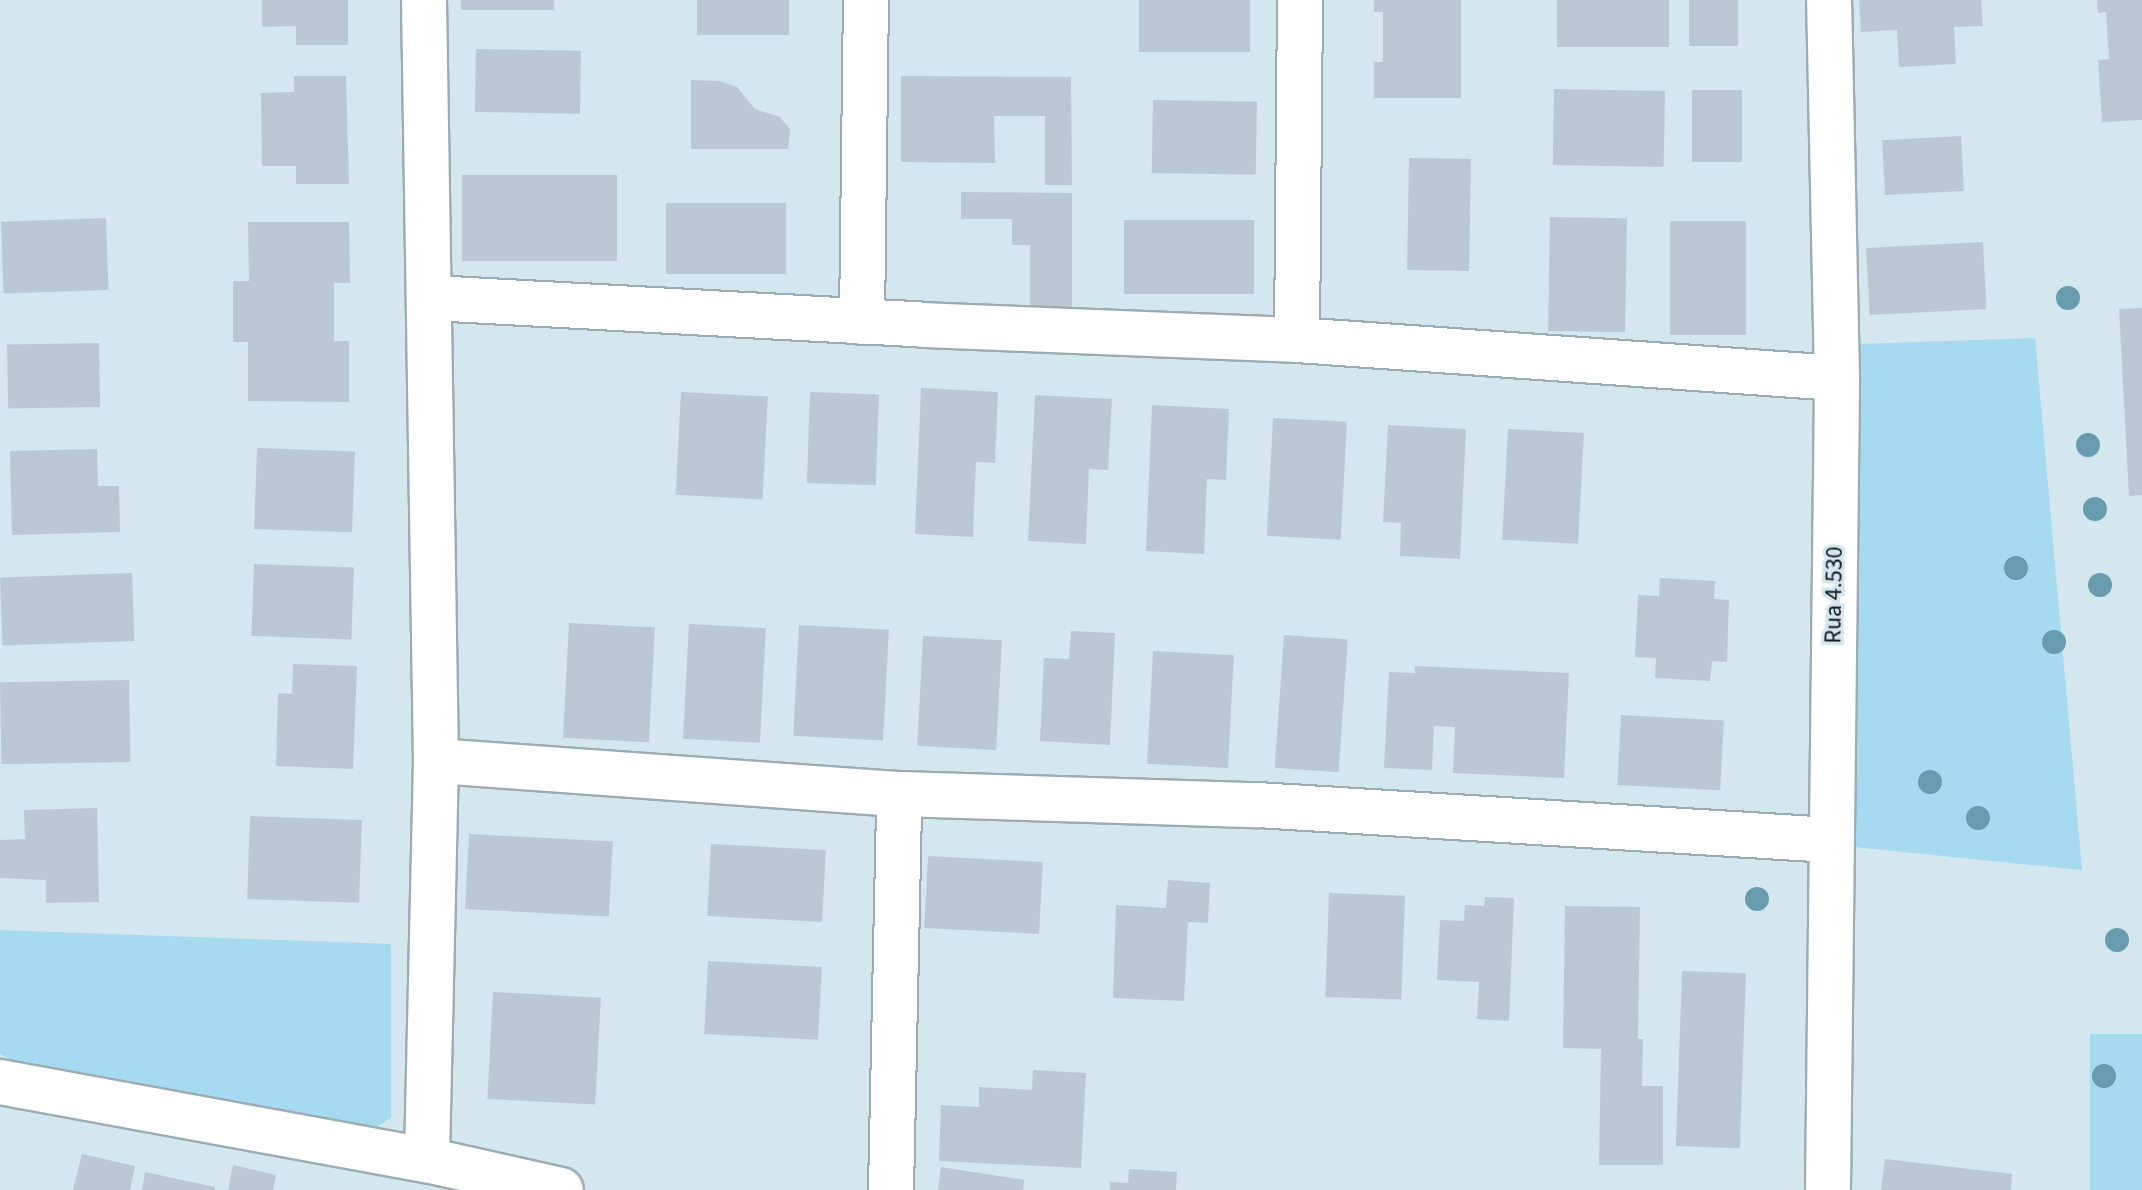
<!DOCTYPE html>
<style>
body{margin:0}
#map{position:relative;width:2142px;height:1190px;overflow:hidden;background:#d4e6ee;font-family:"Source Sans 3",sans-serif}
div>[style]{position:absolute}
[style*='--x']{left:calc(var(--x)*1px);top:calc(var(--y)*1px);width:calc(var(--w)*1px);rotate:calc(var(--a)*1deg)}
.green>*{inset:0;background:#a6daf0;transform-origin:0 0}
.building>*{inset:0;background:#bbc8d4;transform-origin:0 0}
.roads{filter:drop-shadow(2px 0 #9cacb3) drop-shadow(-2px 0 #9cacb3) drop-shadow(0 2px #9cacb3) drop-shadow(0 -2px #9cacb3)}
.minor>*{height:44px;margin:-22px;padding:0 22px;transform-origin:22px;border-radius:22px;background:#fff}
.trees>*{width:24px;height:24px;margin:-12px;border-radius:50%;background:#669cae}
span{translate:-50% -50%;white-space:nowrap;text-align:center;line-height:1.15;-webkit-text-stroke:7px #d4e6ee;paint-order:stroke}
.street-label{font-size:24px;color:#0e1417}
</style>
<div id="map">
<div class="green">
<div style="clip-path:polygon(2035px 338px,2082px 870px,1854px 847px,1859px 344px)"></div>
<div style="clip-path:polygon(0 930px,391px 944px,391px 1118px,370px 1131px,20px 1064px,0 1054px)"></div>
<div style="left:2142px;top:1034px;width:156px;height:52px;rotate:90deg"></div>
</div>
<div class="building">
<div style="clip-path:polygon(262px 0,348px 0,348px 45px,296px 45px,296px 26px,262px 27px)"></div>
<div style="left:461px;top:0;width:93px;height:10px"></div>
<div style="left:697px;top:0;width:92px;height:35px"></div>
<div style="left:1139px;top:0;width:111px;height:52px"></div>
<div style="clip-path:polygon(1374px 0,1461px 0,1461px 98px,1374px 98px,1374px 62px,1383px 62px,1383px 12px,1374px 12px)"></div>
<div style="left:1557px;top:0;width:112px;height:47px"></div>
<div style="left:1689px;top:0;width:49px;height:46px"></div>
<div style="clip-path:polygon(1859px 0,1981px 0,1983px 26px,1954px 27px,1956px 64px,1899px 67px,1897px 30px,1861px 32px)"></div>
<div style="clip-path:polygon(2097px 0,2142px 0,2142px 120px,2102px 122px,2098px 60px,2109px 59px,2106px 12px,2098px 13px)"></div>
<div style="left:476px;top:49px;width:105px;height:63px;rotate:1deg"></div>
<div style="clip-path:polygon(294px 76px,346px 76px,349px 184px,296px 184px,296px 166px,262px 166px,261px 93px,294px 92px)"></div>
<div style="clip-path:polygon(901px 76px,1071px 77px,1072px 185px,1045px 185px,1045px 116px,994px 116px,995px 163px,901px 162px)"></div>
<div style="clip-path:polygon(691px 80px,719px 81px,737px 87px,755px 109px,780px 117px,790px 129px,788px 149px,691px 149px)"></div>
<div style="left:1554px;top:89px;width:111px;height:76px;rotate:1deg"></div>
<div style="left:1692px;top:90px;width:50px;height:72px"></div>
<div style="left:1153px;top:100px;width:104px;height:73px;rotate:1deg"></div>
<div style="left:1961px;top:136px;width:55px;height:79px;rotate:87deg"></div>
<div style="left:1409px;top:158px;width:62px;height:112px;rotate:1deg"></div>
<div style="left:462px;top:175px;width:155px;height:86px"></div>
<div style="clip-path:polygon(961px 192px,1072px 193px,1072px 307px,1030px 306px,1030px 245px,1012px 245px,1012px 219px,961px 219px)"></div>
<div style="left:666px;top:203px;width:120px;height:71px"></div>
<div style="left:1550px;top:217px;width:77px;height:114px;rotate:1deg"></div>
<div style="left:106px;top:218px;width:72px;height:105px;rotate:88deg"></div>
<div style="left:1124px;top:220px;width:130px;height:74px"></div>
<div style="left:1670px;top:221px;width:76px;height:114px"></div>
<div style="clip-path:polygon(248px 222px,349px 222px,350px 283px,334px 283px,334px 341px,349px 341px,349px 402px,248px 401px,248px 342px,233px 342px,233px 281px,249px 281px)"></div>
<div style="left:1983px;top:242px;width:67px;height:117px;rotate:87deg"></div>
<div style="clip-path:polygon(2142px 308px,2142px 495px,2129px 496px,2119px 309px)"></div>
<div style="left:99px;top:343px;width:64px;height:92px;rotate:89deg"></div>
<div style="clip-path:polygon(921px 388px,998px 392px,995px 463px,976px 462px,973px 537px,915px 534px)"></div>
<div style="left:681px;top:392px;width:87px;height:103px;rotate:3deg"></div>
<div style="left:810px;top:392px;width:69px;height:91px;rotate:2deg"></div>
<div style="clip-path:polygon(1035px 395px,1112px 399px,1108px 470px,1089px 469px,1086px 544px,1028px 541px)"></div>
<div style="clip-path:polygon(1152px 405px,1229px 409px,1226px 480px,1207px 479px,1204px 554px,1146px 551px)"></div>
<div style="left:1273px;top:418px;width:74px;height:118px;rotate:3deg"></div>
<div style="clip-path:polygon(1388px 425px,1466px 429px,1460px 559px,1400px 556px,1401px 523px,1383px 522px)"></div>
<div style="left:1508px;top:429px;width:76px;height:111px;rotate:3deg"></div>
<div style="left:257px;top:448px;width:98px;height:81px;rotate:2deg"></div>
<div style="clip-path:polygon(97px 449px,98px 486px,119px 486px,120px 532px,12px 535px,10px 451px)"></div>
<div style="left:254px;top:564px;width:100px;height:72px;rotate:2deg"></div>
<div style="left:132px;top:573px;width:68px;height:132px;rotate:88deg"></div>
<div style="clip-path:polygon(1660px 578px,1715px 581px,1714px 599px,1729px 600px,1727px 662px,1712px 661px,1710px 681px,1655px 678px,1656px 658px,1635px 657px,1638px 595px,1659px 596px)"></div>
<div style="left:569px;top:623px;width:86px;height:115px;rotate:3deg"></div>
<div style="left:689px;top:624px;width:77px;height:115px;rotate:3deg"></div>
<div style="left:799px;top:625px;width:90px;height:111px;rotate:3deg"></div>
<div style="clip-path:polygon(1071px 631px,1115px 633px,1110px 745px,1040px 741px,1044px 658px,1069px 659px)"></div>
<div style="left:1284px;top:635px;width:64px;height:133px;rotate:4deg"></div>
<div style="left:923px;top:636px;width:79px;height:110px;rotate:3deg"></div>
<div style="left:1153px;top:651px;width:81px;height:113px;rotate:3deg"></div>
<div style="clip-path:polygon(293px 664px,357px 666px,353px 769px,276px 766px,278px 693px,292px 694px)"></div>
<div style="clip-path:polygon(1415px 666px,1569px 673px,1564px 778px,1453px 773px,1455px 727px,1434px 726px,1432px 770px,1384px 768px,1389px 672px,1415px 673px)"></div>
<div style="left:129px;top:680px;width:82px;height:129px;rotate:89deg"></div>
<div style="left:1621px;top:715px;width:103px;height:70px;rotate:3deg"></div>
<div style="clip-path:polygon(97px 808px,99px 902px,46px 903px,46px 880px,0 878px,0 840px,25px 839px,24px 810px)"></div>
<div style="left:250px;top:816px;width:112px;height:83px;rotate:2deg"></div>
<div style="left:469px;top:834px;width:144px;height:75px;rotate:3deg"></div>
<div style="left:711px;top:844px;width:115px;height:72px;rotate:3deg"></div>
<div style="left:928px;top:856px;width:115px;height:72px;rotate:3deg"></div>
<div style="clip-path:polygon(1168px 880px,1210px 883px,1208px 923px,1188px 922px,1184px 1001px,1113px 998px,1116px 905px,1166px 908px)"></div>
<div style="left:1329px;top:893px;width:76px;height:104px;rotate:2deg"></div>
<div style="clip-path:polygon(1485px 897px,1514px 898px,1509px 1021px,1477px 1019px,1479px 982px,1437px 980px,1440px 920px,1464px 921px,1465px 905px,1484px 906px)"></div>
<div style="clip-path:polygon(1565px 906px,1640px 907px,1638px 1039px,1643px 1039px,1642px 1086px,1663px 1086px,1663px 1165px,1599px 1165px,1601px 1049px,1563px 1048px)"></div>
<div style="left:708px;top:961px;width:114px;height:73px;rotate:3deg"></div>
<div style="left:1682px;top:971px;width:64px;height:175px;rotate:2deg"></div>
<div style="left:493px;top:992px;width:108px;height:107px;rotate:3deg"></div>
<div style="clip-path:polygon(1033px 1070px,1086px 1073px,1081px 1168px,939px 1161px,941px 1105px,979px 1107px,979px 1087px,1032px 1090px)"></div>
<div style="clip-path:polygon(82px 1154px,135px 1166px,130px 1190px,73px 1190px)"></div>
<div style="clip-path:polygon(1885px 1159px,2012px 1174px,2011px 1190px,1881px 1190px)"></div>
<div style="clip-path:polygon(233px 1165px,276px 1175px,273px 1190px,228px 1190px)"></div>
<div style="clip-path:polygon(941px 1167px,1024px 1180px,1023px 1190px,938px 1190px)"></div>
<div style="clip-path:polygon(1129px 1169px,1177px 1172px,1176px 1190px,1110px 1190px,1110px 1182px,1128px 1183px)"></div>
<div style="clip-path:polygon(145px 1172px,215px 1187px,215px 1190px,142px 1190px)"></div>
</div>
<div class="roads">
<div class="minor">
<div style="--x:424;--y:0;--w:761;--a:89.1"></div>
<div style="--x:436;--y:761;--w:399;--a:91.3"></div>
<div style="--x:432;--y:298;--w:492;--a:3.1"></div>
<div style="--x:923;--y:325;--w:374;--a:2.3"></div>
<div style="--x:1297;--y:340;--w:541;--a:4.03"></div>
<div style="--x:862;--y:322;--w:322;--a:-89.3"></div>
<div style="--x:1297;--y:340;--w:340;--a:-89.5"></div>
<div style="--x:436;--y:761;--w:464;--a:4.1"></div>
<div style="--x:899;--y:794;--w:358;--a:1.8"></div>
<div style="--x:1257;--y:805;--w:575;--a:3.49"></div>
<div style="--x:0;--y:1082;--w:434;--a:10.4"></div>
<div style="--x:427;--y:1160;--w:137;--a:12.6"></div>
<div style="--x:891;--y:1190;--w:396;--a:-88.8"></div>
<div style="--x:1828;--y:1190;--w:812;--a:-89.36"></div>
<div style="--x:1837;--y:378;--w:378;--a:-91.2"></div>
</div>
</div>
<div class="trees">
<div style="left:2068px;top:298px"></div>
<div style="left:2088px;top:445px"></div>
<div style="left:2095px;top:509px"></div>
<div style="left:2016px;top:568px"></div>
<div style="left:2100px;top:585px"></div>
<div style="left:2054px;top:642px"></div>
<div style="left:1930px;top:782px"></div>
<div style="left:1978px;top:818px"></div>
<div style="left:1757px;top:899px"></div>
<div style="left:2117px;top:940px"></div>
<div style="left:2104px;top:1076px"></div>
</div>
<div class="street-label">
<span style="left:1834px;top:595px;rotate:-89deg">Rua 4.530</span>
</div>
</div>
